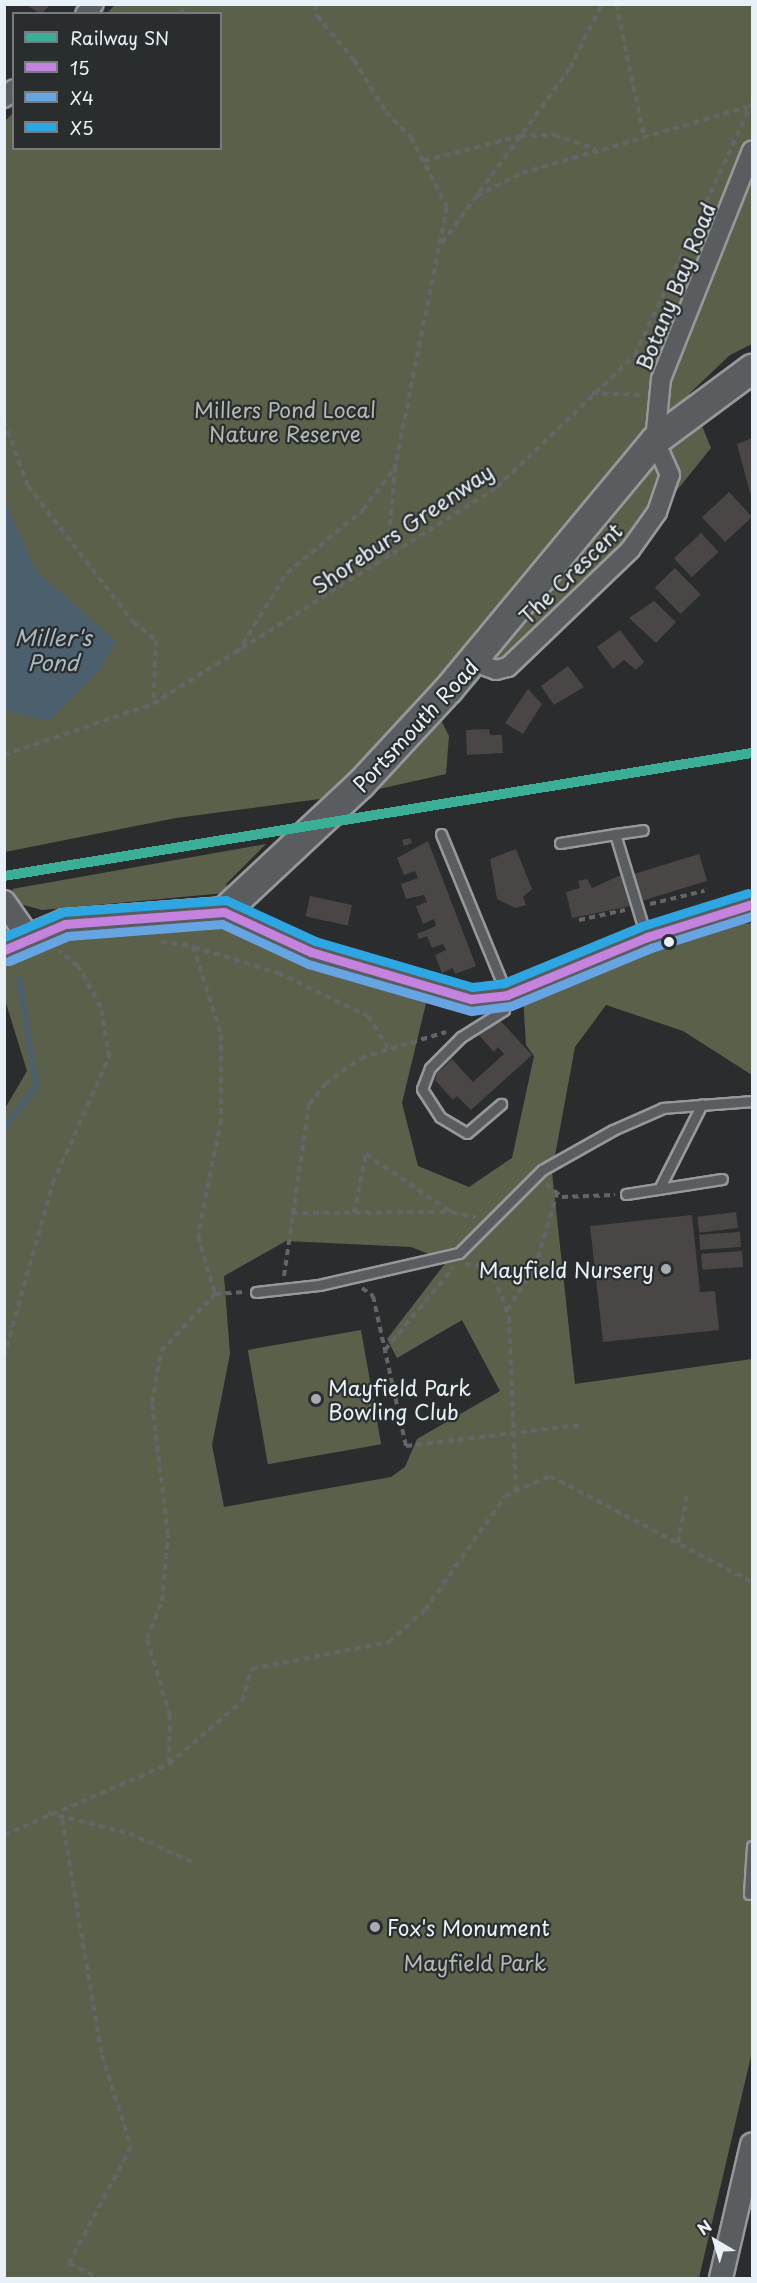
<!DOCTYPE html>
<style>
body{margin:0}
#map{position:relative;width:757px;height:2283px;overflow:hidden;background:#2b2c2d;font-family:"Playpen Sans",sans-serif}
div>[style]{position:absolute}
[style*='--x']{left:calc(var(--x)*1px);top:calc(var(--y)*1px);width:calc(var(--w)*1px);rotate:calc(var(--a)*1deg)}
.green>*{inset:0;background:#5b604a;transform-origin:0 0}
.water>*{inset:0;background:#4c5f6d}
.stream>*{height:6px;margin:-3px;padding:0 3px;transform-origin:3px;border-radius:3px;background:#4c5f6d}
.building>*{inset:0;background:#494645;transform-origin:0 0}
.path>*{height:4px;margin-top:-2px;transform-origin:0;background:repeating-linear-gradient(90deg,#636566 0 6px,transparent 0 10.5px)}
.roads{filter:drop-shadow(2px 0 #96989a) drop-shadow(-2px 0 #96989a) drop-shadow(0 2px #96989a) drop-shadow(0 -2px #96989a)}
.service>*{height:9px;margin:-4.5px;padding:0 4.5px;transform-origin:4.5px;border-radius:4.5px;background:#5a5d60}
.minor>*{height:18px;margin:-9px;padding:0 9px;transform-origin:9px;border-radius:9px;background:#5a5d60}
.tertiary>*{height:22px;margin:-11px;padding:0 11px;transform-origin:11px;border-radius:11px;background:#5a5d60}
.primary>*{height:28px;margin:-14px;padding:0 14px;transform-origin:14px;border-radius:14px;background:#5a5d60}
.bus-1>*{height:9px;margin:-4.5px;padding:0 4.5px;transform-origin:4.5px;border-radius:4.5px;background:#c483df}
.bus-2>*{height:9px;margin:-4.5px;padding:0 4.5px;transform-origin:4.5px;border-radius:4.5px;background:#67a5e2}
.bus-3>*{height:9px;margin:-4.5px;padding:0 4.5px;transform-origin:4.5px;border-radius:4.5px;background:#2da7e3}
.rail-1>*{height:10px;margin:-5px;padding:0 5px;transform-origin:5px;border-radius:5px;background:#3aae97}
.dots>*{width:16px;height:16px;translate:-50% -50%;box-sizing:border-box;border:3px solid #2a2d2e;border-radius:50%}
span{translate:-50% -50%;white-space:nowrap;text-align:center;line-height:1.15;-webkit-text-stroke:4.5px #2a2d2e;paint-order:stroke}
.street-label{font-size:21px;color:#e8f1f8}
.park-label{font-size:21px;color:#b2bab4}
.poi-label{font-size:21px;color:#e8f1f8}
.right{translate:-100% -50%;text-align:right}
.left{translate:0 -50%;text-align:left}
.water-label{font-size:22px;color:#abb9c3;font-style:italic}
.frame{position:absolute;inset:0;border:6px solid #e8f1f8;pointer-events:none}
.legend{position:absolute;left:12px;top:12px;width:210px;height:138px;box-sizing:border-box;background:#2a2d2e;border:2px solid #767b7f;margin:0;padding:8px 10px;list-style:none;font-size:18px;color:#e8f1f8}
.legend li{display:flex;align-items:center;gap:12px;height:30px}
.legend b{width:30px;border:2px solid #767b7f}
.north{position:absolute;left:685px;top:2211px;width:60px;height:60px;-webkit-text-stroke:4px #2a2d2e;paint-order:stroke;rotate:322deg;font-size:16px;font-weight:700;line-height:24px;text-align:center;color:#e8f1f8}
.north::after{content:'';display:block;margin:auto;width:21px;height:27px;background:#e8f1f8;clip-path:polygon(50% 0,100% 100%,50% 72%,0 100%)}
</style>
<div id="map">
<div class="green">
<div style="clip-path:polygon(115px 5px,752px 5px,752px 344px,730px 355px,689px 394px,711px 448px,678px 489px,499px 660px,441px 674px,327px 798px,176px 818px,5px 852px,4px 122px,13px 113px,14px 148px,220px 148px,220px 14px,107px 13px)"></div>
<div style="clip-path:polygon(441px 720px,449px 736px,446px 774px,379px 789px)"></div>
<div style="clip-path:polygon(266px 844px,227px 883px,225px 893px,42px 910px,20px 904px,12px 889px)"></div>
<div style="clip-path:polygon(evenodd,203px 922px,427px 999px,402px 1103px,418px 1166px,469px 1187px,512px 1158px,534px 1056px,526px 1045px,523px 996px,633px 954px,722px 926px,752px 923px,752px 1075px,683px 1031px,606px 1005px,575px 1047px,552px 1172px,575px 1384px,752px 1359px,752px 2052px,699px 2278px,5px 2278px,4px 1110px,27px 1071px,5px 1000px,5px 966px,12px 954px,73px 934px,203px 922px,286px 1241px,411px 1247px,447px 1261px,387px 1339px,397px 1358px,462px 1320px,500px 1391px,417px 1439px,405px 1467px,391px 1477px,224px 1507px,212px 1445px,230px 1354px,224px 1276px,286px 1241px)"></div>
<div style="left:361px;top:1330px;width:116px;height:115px;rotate:80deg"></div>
</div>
<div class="water">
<div style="clip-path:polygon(4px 498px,36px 571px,116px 641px,100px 670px,49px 721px,5px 711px)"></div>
</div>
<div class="stream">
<div style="--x:4;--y:1128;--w:53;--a:-52.7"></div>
<div style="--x:36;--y:1086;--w:108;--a:-99"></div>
</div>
<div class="building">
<div style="clip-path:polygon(25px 4px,51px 4px,41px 14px)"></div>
<div style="clip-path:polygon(752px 438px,752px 500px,737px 444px)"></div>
<div style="left:729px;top:492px;width:34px;height:37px;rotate:47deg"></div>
<div style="left:701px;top:533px;width:26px;height:37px;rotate:47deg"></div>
<div style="left:675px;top:568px;width:37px;height:28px;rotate:46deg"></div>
<div style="clip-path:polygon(654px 601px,676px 622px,656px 643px,629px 618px)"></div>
<div style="clip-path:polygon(620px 630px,644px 662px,636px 670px,624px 660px,613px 669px,597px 647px)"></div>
<div style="clip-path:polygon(568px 666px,584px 687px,554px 705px,541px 686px)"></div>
<div style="clip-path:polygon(528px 689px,542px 704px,523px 734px,505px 723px)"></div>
<div style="clip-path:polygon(489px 729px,490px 735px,502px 735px,503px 753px,467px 755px,466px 730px)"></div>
<div style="clip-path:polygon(410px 838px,412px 843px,404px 846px,402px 840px)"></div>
<div style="clip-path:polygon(428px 841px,476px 966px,455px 974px,453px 968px,442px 973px,438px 963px,435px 955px,446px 950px,443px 944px,432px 948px,427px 936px,419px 939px,417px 934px,436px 926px,434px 919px,423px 924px,416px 906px,427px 902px,424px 895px,406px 899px,401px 884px,418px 878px,415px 871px,404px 875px,397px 858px)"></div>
<div style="clip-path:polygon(516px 849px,532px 889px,523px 897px,526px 905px,515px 908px,497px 899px,490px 859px)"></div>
<div style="left:699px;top:854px;width:28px;height:68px;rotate:73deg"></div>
<div style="clip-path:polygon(621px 875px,630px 906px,572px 918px,566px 892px,580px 888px,578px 881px,587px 879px,592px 888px)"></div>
<div style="left:310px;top:896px;width:43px;height:21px;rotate:12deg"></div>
<div style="clip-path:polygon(497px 1017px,532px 1055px,471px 1110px,457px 1096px,453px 1100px,435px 1080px,437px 1073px,452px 1059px,473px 1082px,504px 1054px,498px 1047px,494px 1052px,478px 1034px)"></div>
<div style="left:736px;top:1212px;width:16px;height:39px;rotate:83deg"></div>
<div style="clip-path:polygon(692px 1215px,700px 1292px,715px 1291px,719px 1330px,603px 1342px,590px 1226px)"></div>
<div style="left:740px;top:1232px;width:15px;height:41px;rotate:86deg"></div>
<div style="left:742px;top:1251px;width:16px;height:41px;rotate:86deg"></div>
</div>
<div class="path">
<div style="--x:315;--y:4;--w:12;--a:81"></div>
<div style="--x:317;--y:16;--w:57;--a:49.9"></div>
<div style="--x:354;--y:60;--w:61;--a:58.4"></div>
<div style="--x:386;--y:112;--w:35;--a:45"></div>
<div style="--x:411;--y:137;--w:79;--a:62.8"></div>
<div style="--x:447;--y:207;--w:265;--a:101.3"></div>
<div style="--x:395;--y:467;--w:91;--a:95"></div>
<div style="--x:616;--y:4;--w:135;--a:78"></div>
<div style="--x:180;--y:14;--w:12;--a:-55"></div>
<div style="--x:424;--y:161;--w:99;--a:-14.6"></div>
<div style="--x:520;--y:136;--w:34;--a:-2"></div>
<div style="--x:554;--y:135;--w:44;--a:18.4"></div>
<div style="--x:477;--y:196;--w:51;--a:-27.1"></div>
<div style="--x:522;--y:173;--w:235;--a:-16.3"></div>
<div style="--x:442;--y:243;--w:217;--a:-53.8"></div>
<div style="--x:570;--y:68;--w:72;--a:-63.4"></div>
<div style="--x:592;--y:393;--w:50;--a:2.3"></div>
<div style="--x:4;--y:421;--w:69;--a:69.7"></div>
<div style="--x:28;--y:486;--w:172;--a:52.3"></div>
<div style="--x:133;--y:622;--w:29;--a:38"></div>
<div style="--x:156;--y:640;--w:63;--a:92.7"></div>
<div style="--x:237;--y:653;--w:94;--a:-58"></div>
<div style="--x:287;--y:573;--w:99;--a:-39.7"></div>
<div style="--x:363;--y:510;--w:51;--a:-52.9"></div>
<div style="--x:4;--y:755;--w:157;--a:-18.9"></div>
<div style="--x:153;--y:704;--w:407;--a:-32.2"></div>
<div style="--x:497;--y:487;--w:191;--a:-43.7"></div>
<div style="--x:635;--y:355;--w:278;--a:-65.1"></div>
<div style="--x:650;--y:904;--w:56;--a:-13.5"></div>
<div style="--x:579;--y:920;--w:47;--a:-12.3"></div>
<div style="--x:161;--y:942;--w:32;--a:7"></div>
<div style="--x:193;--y:946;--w:93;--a:72.5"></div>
<div style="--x:221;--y:1035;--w:85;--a:90"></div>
<div style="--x:221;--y:1120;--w:118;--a:101.2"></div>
<div style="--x:198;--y:1236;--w:60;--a:73.7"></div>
<div style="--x:194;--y:947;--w:88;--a:17.2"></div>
<div style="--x:278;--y:973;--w:100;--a:25.5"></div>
<div style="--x:368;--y:1016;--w:38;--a:58"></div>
<div style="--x:546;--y:1184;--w:21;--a:39"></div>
<div style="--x:562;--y:1197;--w:53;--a:-2.2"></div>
<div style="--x:292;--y:1213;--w:160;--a:-0.4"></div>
<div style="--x:452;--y:1212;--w:25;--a:12"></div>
<div style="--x:354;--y:1213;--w:60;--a:-78.5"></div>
<div style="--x:366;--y:1154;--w:103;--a:34.3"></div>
<div style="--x:465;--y:1264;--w:13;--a:4"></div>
<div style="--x:478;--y:1265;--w:20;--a:37"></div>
<div style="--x:494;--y:1277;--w:43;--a:69.4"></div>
<div style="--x:509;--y:1317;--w:174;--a:87.7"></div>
<div style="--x:284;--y:1276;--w:174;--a:-81.7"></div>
<div style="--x:309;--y:1104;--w:26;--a:-51"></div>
<div style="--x:325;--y:1084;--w:44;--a:-35.8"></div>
<div style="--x:361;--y:1058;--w:89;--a:-17"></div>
<div style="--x:362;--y:1288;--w:14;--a:36"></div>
<div style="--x:373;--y:1296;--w:154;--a:77.6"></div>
<div style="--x:406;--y:1446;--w:175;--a:-6.9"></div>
<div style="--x:507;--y:1310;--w:50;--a:-56.3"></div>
<div style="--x:535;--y:1268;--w:78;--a:-73.7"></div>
<div style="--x:385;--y:1350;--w:107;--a:-50.3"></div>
<div style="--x:4;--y:1357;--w:181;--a:-74.3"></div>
<div style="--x:53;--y:1183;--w:138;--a:-66"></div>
<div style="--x:109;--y:1057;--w:51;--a:-99.1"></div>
<div style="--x:101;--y:1007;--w:47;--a:-119.3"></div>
<div style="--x:78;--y:966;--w:24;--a:-142"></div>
<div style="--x:678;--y:1543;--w:49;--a:-79.4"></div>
<div style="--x:169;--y:1763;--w:47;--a:-88.8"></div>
<div style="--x:170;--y:1716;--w:80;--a:-106.6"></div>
<div style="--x:147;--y:1639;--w:41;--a:-68.5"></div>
<div style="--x:162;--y:1601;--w:66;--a:-84.8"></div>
<div style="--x:168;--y:1535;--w:133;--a:-96.9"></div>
<div style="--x:152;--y:1403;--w:53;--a:-80.2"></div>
<div style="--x:161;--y:1351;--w:79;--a:-46.5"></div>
<div style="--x:215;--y:1294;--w:29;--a:-4"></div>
<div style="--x:48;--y:1813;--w:83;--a:13.9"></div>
<div style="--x:129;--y:1833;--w:74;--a:24.8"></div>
<div style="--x:62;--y:1819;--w:239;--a:80.4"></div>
<div style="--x:102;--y:2055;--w:96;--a:72.5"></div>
<div style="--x:131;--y:2147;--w:132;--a:118.1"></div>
<div style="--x:69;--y:2263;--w:32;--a:28"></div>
<div style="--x:4;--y:1835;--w:180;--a:-23.3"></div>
<div style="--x:169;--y:1764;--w:96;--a:-40.8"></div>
<div style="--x:242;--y:1701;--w:34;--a:-73"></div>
<div style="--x:252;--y:1669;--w:140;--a:-11.1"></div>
<div style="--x:389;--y:1642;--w:48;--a:-41.6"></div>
<div style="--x:425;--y:1610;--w:139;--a:-54.9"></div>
<div style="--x:505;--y:1496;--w:49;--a:-24"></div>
<div style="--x:550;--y:1476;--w:228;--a:27.7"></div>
</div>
<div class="roads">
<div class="service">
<div style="--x:441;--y:834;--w:174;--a:67.7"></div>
<div style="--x:507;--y:995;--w:15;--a:101"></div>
<div style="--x:504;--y:1010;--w:51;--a:147.9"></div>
<div style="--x:461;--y:1037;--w:44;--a:135"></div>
<div style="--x:430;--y:1068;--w:22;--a:111"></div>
<div style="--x:422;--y:1089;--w:33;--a:57"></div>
<div style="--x:440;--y:1117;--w:31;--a:31"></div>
<div style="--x:467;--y:1133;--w:45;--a:-40.5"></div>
<div style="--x:615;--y:834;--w:28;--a:-8"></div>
<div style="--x:560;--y:843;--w:56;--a:-9.3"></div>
<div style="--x:615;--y:834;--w:107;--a:73.1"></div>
<div style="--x:659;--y:1189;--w:95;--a:-63.2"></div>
<div style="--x:626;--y:1194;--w:97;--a:-8.9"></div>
<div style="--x:256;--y:1292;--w:63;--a:-6.3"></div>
<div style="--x:319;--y:1285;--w:144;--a:-12.9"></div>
<div style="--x:459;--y:1253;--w:117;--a:-45"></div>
<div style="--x:542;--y:1170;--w:81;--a:-29.4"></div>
<div style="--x:613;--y:1130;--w:55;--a:-23.7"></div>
<div style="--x:663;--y:1108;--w:89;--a:-4.5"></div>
<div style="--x:749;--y:1894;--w:48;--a:-86.4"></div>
</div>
<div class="minor">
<div style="--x:85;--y:14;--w:13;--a:-48"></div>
<div style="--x:4;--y:98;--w:13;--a:-42"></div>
<div style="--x:474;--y:662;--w:23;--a:20"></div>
<div style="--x:496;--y:670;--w:12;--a:-14"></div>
<div style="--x:508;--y:667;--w:169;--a:-43.8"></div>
<div style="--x:630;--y:550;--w:47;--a:-54.6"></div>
<div style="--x:657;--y:512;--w:39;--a:-71"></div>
<div style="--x:670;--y:475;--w:37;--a:-114"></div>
<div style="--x:655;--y:441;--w:62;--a:-84.5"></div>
<div style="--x:661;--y:379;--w:246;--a:-68.3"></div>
</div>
<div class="tertiary">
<div style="--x:4;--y:902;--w:44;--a:55.2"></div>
<div style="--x:224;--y:912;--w:96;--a:24.7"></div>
<div style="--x:311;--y:952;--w:167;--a:16.4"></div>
<div style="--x:471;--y:999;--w:36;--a:-6"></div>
<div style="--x:507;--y:995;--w:152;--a:-22.5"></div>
<div style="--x:647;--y:937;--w:110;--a:-17.4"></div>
<div style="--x:721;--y:2278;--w:137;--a:-76.9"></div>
</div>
<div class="primary">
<div style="--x:4;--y:950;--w:66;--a:-23.1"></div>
<div style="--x:65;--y:924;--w:159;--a:-4.3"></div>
<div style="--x:224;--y:912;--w:187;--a:-43.1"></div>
<div style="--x:361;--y:784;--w:129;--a:-47.2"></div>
<div style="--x:449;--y:689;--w:322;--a:-50.3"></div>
<div style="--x:655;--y:441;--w:121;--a:-36.6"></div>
</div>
</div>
<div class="bus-1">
<div style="--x:4;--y:950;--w:66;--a:-23.1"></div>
<div style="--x:65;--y:924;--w:159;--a:-4.3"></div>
<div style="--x:224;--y:912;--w:96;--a:24.7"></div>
<div style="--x:311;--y:952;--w:167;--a:16.4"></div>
<div style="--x:471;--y:999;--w:36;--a:-6"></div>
<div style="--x:507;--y:995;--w:152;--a:-22.5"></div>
<div style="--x:647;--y:937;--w:110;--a:-17.4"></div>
</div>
<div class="bus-2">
<div style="--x:9;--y:961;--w:64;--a:-23"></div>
<div style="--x:68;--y:936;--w:154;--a:-4.5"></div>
<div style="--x:222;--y:924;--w:95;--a:24.9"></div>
<div style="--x:308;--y:964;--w:170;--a:16.1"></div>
<div style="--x:471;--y:1011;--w:40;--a:-7.1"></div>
<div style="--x:511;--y:1006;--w:152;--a:-22.5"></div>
<div style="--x:651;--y:948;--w:106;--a:-17.6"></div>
</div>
<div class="bus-3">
<div style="--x:4;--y:937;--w:64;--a:-23"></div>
<div style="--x:63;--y:912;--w:163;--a:-4.2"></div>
<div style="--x:226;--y:900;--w:98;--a:24.7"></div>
<div style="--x:315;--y:941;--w:164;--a:16.3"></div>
<div style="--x:472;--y:987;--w:32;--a:-7"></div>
<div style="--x:504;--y:983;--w:149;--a:-22.4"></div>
<div style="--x:642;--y:926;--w:111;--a:-17.3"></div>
</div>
<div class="rail-1">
<div style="--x:4;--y:876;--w:758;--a:-9.34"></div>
</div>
<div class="dots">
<div style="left:669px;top:942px;background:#e8f1f8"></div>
<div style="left:666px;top:1269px;background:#a6acb1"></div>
<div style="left:316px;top:1399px;background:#a6acb1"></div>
<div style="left:375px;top:1927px;background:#a6acb1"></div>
</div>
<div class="street-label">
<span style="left:675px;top:286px;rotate:-68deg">Botany Bay Road</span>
<span style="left:402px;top:528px;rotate:-34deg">Shoreburs Greenway</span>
<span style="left:570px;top:573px;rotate:-44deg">The Crescent</span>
<span style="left:415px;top:725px;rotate:-47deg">Portsmouth Road</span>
</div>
<div class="park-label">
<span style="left:285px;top:421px">Millers Pond Local<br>Nature Reserve</span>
<span style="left:475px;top:1962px">Mayfield Park</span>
</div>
<div class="poi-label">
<span class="right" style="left:654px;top:1269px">Mayfield Nursery</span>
<span class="left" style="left:328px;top:1399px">Mayfield Park<br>Bowling Club</span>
<span class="left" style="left:387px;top:1927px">Fox's Monument</span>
</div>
<div class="water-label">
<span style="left:53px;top:649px">Miller's<br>Pond</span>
</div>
<div class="frame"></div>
<ul class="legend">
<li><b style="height:8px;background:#3aae97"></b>Railway SN</li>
<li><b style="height:8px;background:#c483df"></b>15</li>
<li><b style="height:8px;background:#67a5e2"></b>X4</li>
<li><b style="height:8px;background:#2da7e3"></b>X5</li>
</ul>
<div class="north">N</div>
</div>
